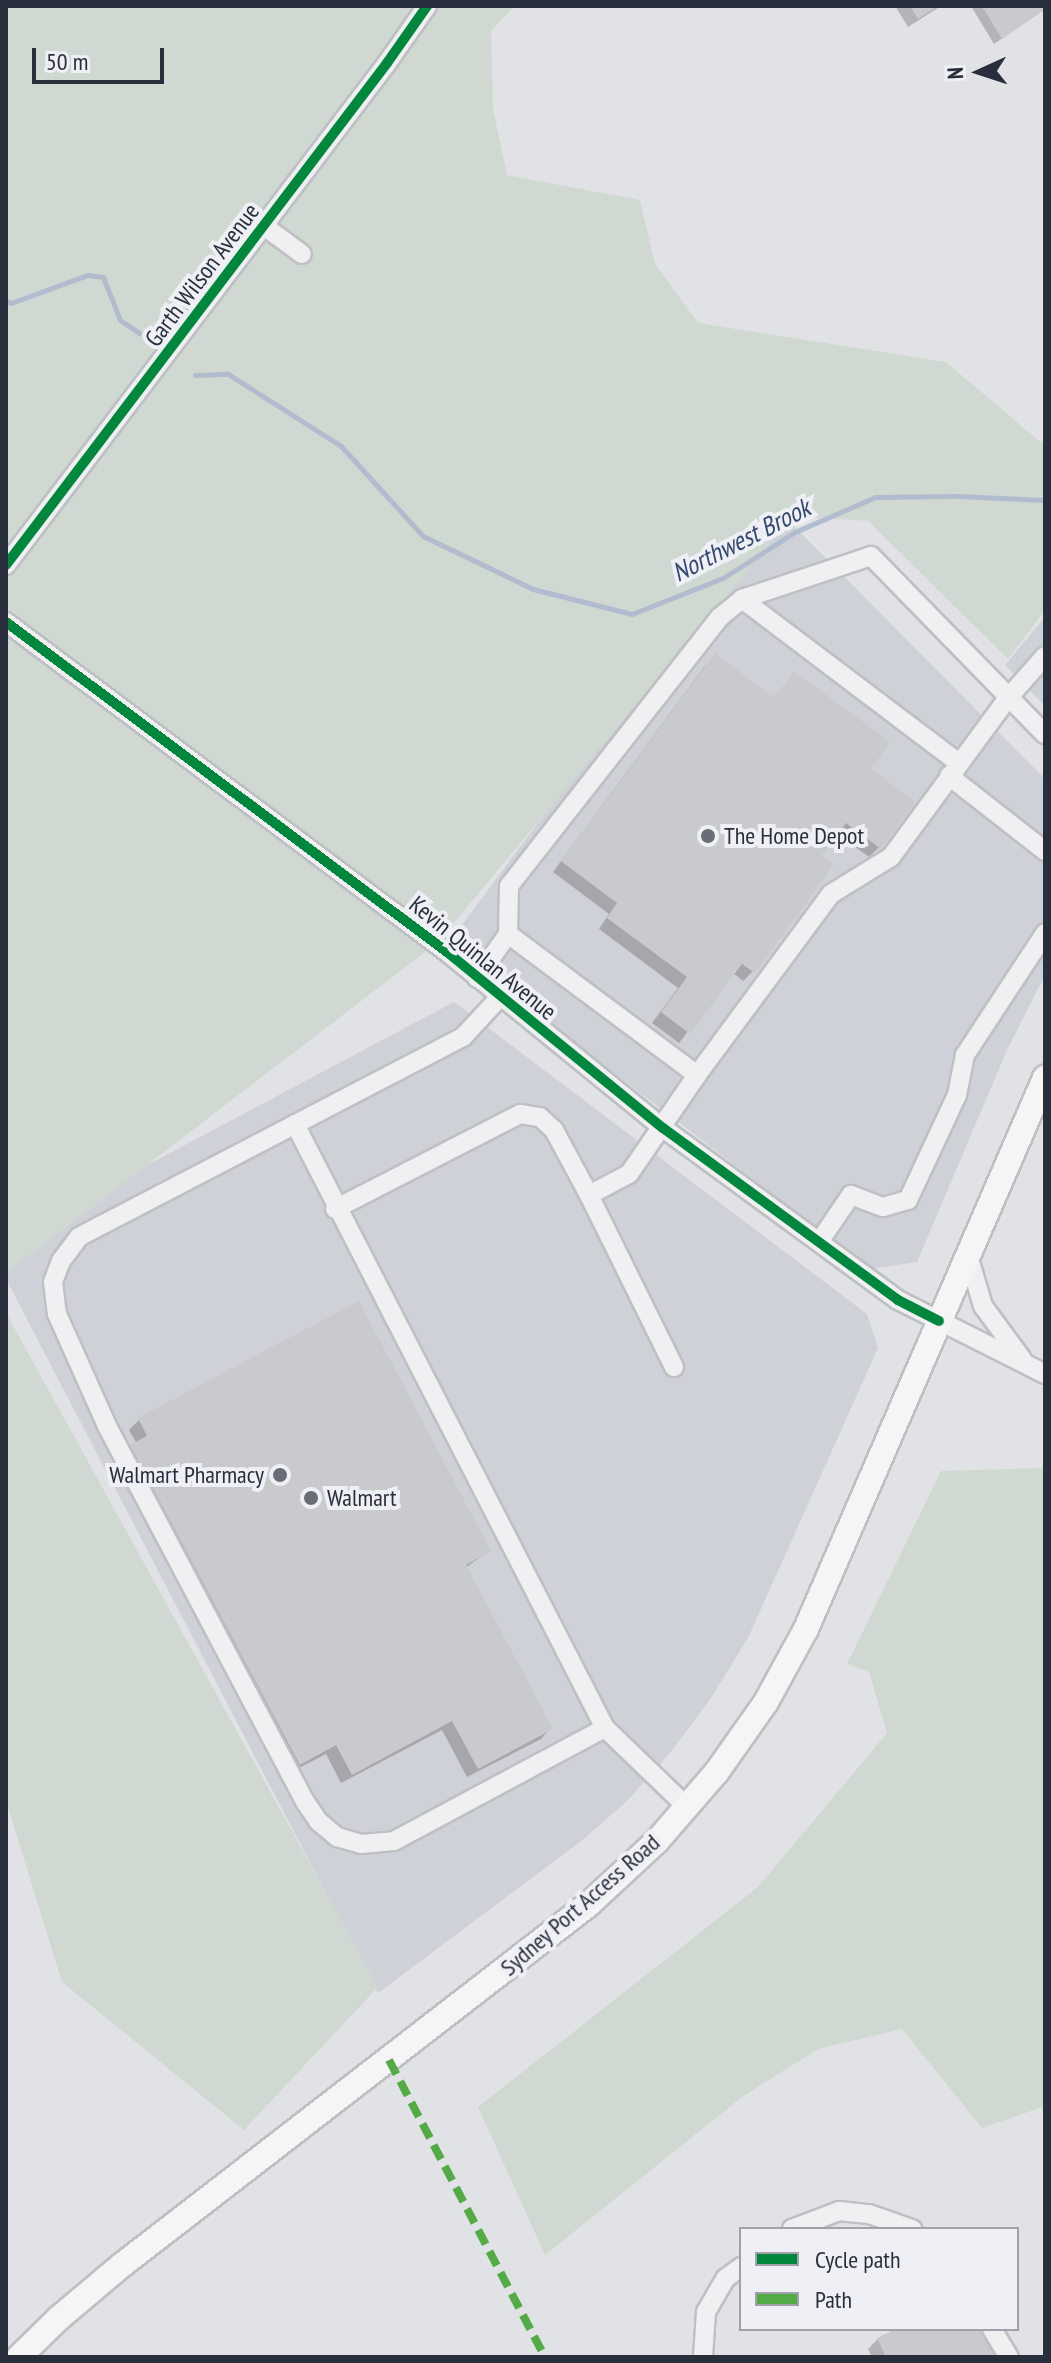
<!DOCTYPE html>
<style>
body{margin:0}
#map{position:relative;width:1051px;height:2363px;overflow:hidden;background:#e1e2e5;font-family:"PT Sans Narrow",sans-serif}
div>[style]{position:absolute}
[style*='--x']{left:calc(var(--x)*1px);top:calc(var(--y)*1px);width:calc(var(--w)*1px);rotate:calc(var(--a)*1deg)}
.built>*{inset:0;background:#cfd1d8}
.green>*{inset:0;background:#d0d9d1}
.shadow>*{inset:0;background:#0003}
.stream>*{height:5px;margin:-2.5px;padding:0 2.5px;transform-origin:2.5px;border-radius:2.5px;background:#b1bccf}
.building>*{inset:0;background:#c9cace}
.roads{filter:drop-shadow(2px 0 #bfc0c3) drop-shadow(-2px 0 #bfc0c3) drop-shadow(0 2px #bfc0c3) drop-shadow(0 -2px #bfc0c3)}
.minor>*{height:18px;margin:-9px;padding:0 9px;transform-origin:9px;border-radius:9px;background:#f0f0f2}
.major>*{height:24px;margin:-12px;padding:0 12px;transform-origin:12px;border-radius:12px;background:#f5f5f6}
.quiet>*{height:8px;margin-top:-4px;transform-origin:0;background:repeating-linear-gradient(90deg,#53ab46 0 16px,transparent 0 24px)}
.cycleway>*{height:10px;margin:-5px;padding:0 5px;transform-origin:5px;border-radius:5px;background:#00873e}
.dots>*{width:22px;height:22px;translate:-50% -50%;box-sizing:border-box;border:4px solid #eef0f5;border-radius:50%}
span{translate:-50% -50%;white-space:nowrap;text-align:center;line-height:1.15;-webkit-text-stroke:8px #eef0f5;paint-order:stroke}
.street-label{font-size:24px;color:#292e3d}
.poi-label{font-size:24px;color:#292e3d}
.left{translate:0 -50%;text-align:left}
.right{translate:-100% -50%;text-align:right}
.water-label{font-size:26px;color:#35486f;font-style:italic}
.frame{position:absolute;inset:0;border:8px solid #292e3d;pointer-events:none}
.legend{position:absolute;left:739px;top:2227px;width:280px;height:104px;box-sizing:border-box;background:#eef0f5;border:2px solid #9fa2ab;margin:0;padding:10px 14px;list-style:none;font-size:24px;color:#292e3d}
.legend li{display:flex;align-items:center;gap:16px;height:40px}
.legend b{width:40px;border:2px solid #9fa2ab}
.north{position:absolute;left:939px;top:32px;width:80px;height:80px;-webkit-text-stroke:6px #eef0f5;paint-order:stroke;rotate:267deg;font-size:22px;font-weight:700;line-height:32px;text-align:center;color:#292e3d}
.north::after{content:'';display:block;margin:auto;width:28px;height:36px;background:#292e3d;clip-path:polygon(50% 0,100% 100%,50% 72%,0 100%)}
.scale{position:absolute;left:32px;top:48px;width:132px;height:36px;box-sizing:border-box;border:4px solid #292e3d;border-top:0;padding-left:10px;font-size:24px;line-height:28px;white-space:nowrap;color:#292e3d;-webkit-text-stroke:6px #eef0f5;paint-order:stroke}
</style>
<div id="map">
<div class="built">
<div style="clip-path:polygon(774px 506px,1045px 779px,1045px 975px,1007px 1050px,917px 1262px,870px 1269px,447px 945px)"></div>
<div style="clip-path:polygon(1045px 617px,1045px 706px,1005px 665px)"></div>
<div style="clip-path:polygon(454px 1002px,867px 1314px,878px 1348px,748px 1638px,709px 1701px,670px 1753px,628px 1800px,584px 1839px,378px 1993px,6px 1279px,6px 1240px)"></div>
</div>
<div class="green">
<div style="clip-path:polygon(6px 6px,515px 6px,491px 31px,493px 109px,507px 175px,640px 200px,655px 264px,698px 323px,946px 362px,1045px 446px,1045px 610px,1008px 659px,868px 521px,793px 516px,437px 943px,6px 1273px)"></div>
<div style="clip-path:polygon(6px 1313px,378px 1987px,244px 2130px,62px 1982px,6px 1801px)"></div>
<div style="clip-path:polygon(1045px 1468px,1045px 2106px,982px 2128px,902px 2029px,818px 2049px,742px 2097px,545px 2255px,478px 2107px,758px 1887px,887px 1733px,869px 1672px,847px 1664px,941px 1471px)"></div>
</div>
<div class="shadow">
<div style="clip-path:polygon(895px 6px,941px 6px,908px 27px)"></div>
<div style="clip-path:polygon(971px 6px,1045px 6px,1045px 9px,994px 44px)"></div>
<div style="clip-path:polygon(705px 666px,773px 699px,794px 674px,868px 769px,879px 847px,869px 857px,836px 833px,818px 857px,753px 971px,743px 981px,733px 973px,679px 1043px,652px 1023px,678px 988px,599px 929px,609px 914px,553px 872px)"></div>
<div style="clip-path:polygon(139px 1420px,489px 1551px,465px 1568px,550px 1729px,541px 1739px,467px 1777px,442px 1730px,341px 1783px,326px 1754px,289px 1773px,122px 1456px,137px 1444px,129px 1430px)"></div>
<div style="clip-path:polygon(900px 2329px,982px 2329px,996px 2357px,872px 2357px,868px 2349px,878px 2339px)"></div>
</div>
<div class="stream">
<div style="--x:6;--y:301;--w:5;--a:22"></div>
<div style="--x:11;--y:303;--w:81;--a:-20.2"></div>
<div style="--x:87;--y:275;--w:16;--a:7"></div>
<div style="--x:103;--y:277;--w:46;--a:68.4"></div>
<div style="--x:120;--y:320;--w:23;--a:34"></div>
<div style="--x:195;--y:375;--w:33;--a:-2"></div>
<div style="--x:228;--y:374;--w:134;--a:32.5"></div>
<div style="--x:341;--y:446;--w:122;--a:47.7"></div>
<div style="--x:423;--y:536;--w:122;--a:25.7"></div>
<div style="--x:533;--y:589;--w:102;--a:14.2"></div>
<div style="--x:632;--y:614;--w:98;--a:-21.6"></div>
<div style="--x:723;--y:578;--w:85;--a:-32.6"></div>
<div style="--x:795;--y:532;--w:87;--a:-23.6"></div>
<div style="--x:875;--y:497;--w:82;--a:-0.7"></div>
<div style="--x:957;--y:496;--w:88;--a:2.6"></div>
</div>
<div class="building">
<div style="clip-path:polygon(910px 6px,938px 6px,918px 19px)"></div>
<div style="clip-path:polygon(982px 6px,1045px 6px,1045px 9px,1002px 39px)"></div>
<div style="clip-path:polygon(715px 653px,774px 698px,794px 671px,890px 742px,871px 769px,915px 802px,881px 849px,846px 823px,821px 856px,834px 865px,755px 973px,742px 964px,690px 1034px,661px 1012px,687px 977px,607px 918px,617px 903px,561px 861px)"></div>
<div style="clip-path:polygon(359px 1301px,491px 1551px,466px 1565px,553px 1729px,478px 1769px,452px 1721px,352px 1775px,336px 1745px,300px 1765px,130px 1445px,147px 1436px,138px 1418px)"></div>
<div style="clip-path:polygon(896px 2329px,985px 2329px,998px 2357px,886px 2357px,877px 2338px)"></div>
</div>
<div class="roads">
<div class="minor">
<div style="--x:264;--y:226;--w:47;--a:36.4"></div>
<div style="--x:6;--y:565;--w:630;--a:-52.8"></div>
<div style="--x:387;--y:63;--w:70;--a:-54.9"></div>
<div style="--x:742;--y:599;--w:272;--a:37.1"></div>
<div style="--x:6;--y:622;--w:551;--a:36.81"></div>
<div style="--x:447;--y:952;--w:279;--a:39.2"></div>
<div style="--x:663;--y:1128;--w:291;--a:36.2"></div>
<div style="--x:898;--y:1300;--w:165;--a:26.7"></div>
<div style="--x:949;--y:776;--w:122;--a:38"></div>
<div style="--x:508;--y:934;--w:236;--a:36.7"></div>
<div style="--x:477;--y:978;--w:54;--a:-54.8"></div>
<div style="--x:508;--y:934;--w:48;--a:-88.8"></div>
<div style="--x:509;--y:886;--w:342;--a:-51.9"></div>
<div style="--x:720;--y:617;--w:28;--a:-39"></div>
<div style="--x:742;--y:599;--w:136;--a:-18.4"></div>
<div style="--x:871;--y:556;--w:249;--a:45.7"></div>
<div style="--x:500;--y:997;--w:54;--a:132.8"></div>
<div style="--x:463;--y:1037;--w:433;--a:152.5"></div>
<div style="--x:79;--y:1237;--w:30;--a:127"></div>
<div style="--x:61;--y:1261;--w:22;--a:111"></div>
<div style="--x:53;--y:1282;--w:32;--a:83"></div>
<div style="--x:57;--y:1314;--w:123;--a:65.9"></div>
<div style="--x:107;--y:1426;--w:426;--a:62.2"></div>
<div style="--x:306;--y:1803;--w:22;--a:56"></div>
<div style="--x:318;--y:1821;--w:25;--a:40"></div>
<div style="--x:337;--y:1837;--w:25;--a:16"></div>
<div style="--x:361;--y:1844;--w:33;--a:-5"></div>
<div style="--x:394;--y:1841;--w:239;--a:-28.2"></div>
<div style="--x:295;--y:1124;--w:679;--a:62.83"></div>
<div style="--x:605;--y:1728;--w:115;--a:43.9"></div>
<div style="--x:335;--y:1209;--w:208;--a:-27.2"></div>
<div style="--x:520;--y:1114;--w:20;--a:9"></div>
<div style="--x:540;--y:1117;--w:19;--a:43"></div>
<div style="--x:554;--y:1130;--w:74;--a:61.7"></div>
<div style="--x:819;--y:1242;--w:57;--a:-55.8"></div>
<div style="--x:851;--y:1195;--w:34;--a:21"></div>
<div style="--x:883;--y:1207;--w:26;--a:-16"></div>
<div style="--x:908;--y:1200;--w:116;--a:-65"></div>
<div style="--x:957;--y:1095;--w:41;--a:-78.7"></div>
<div style="--x:965;--y:1055;--w:146;--a:-56.7"></div>
<div style="--x:968;--y:1255;--w:53;--a:73.6"></div>
<div style="--x:983;--y:1306;--w:66;--a:53.7"></div>
<div style="--x:674;--y:1367;--w:192;--a:-116.3"></div>
<div style="--x:589;--y:1195;--w:45;--a:-27.7"></div>
<div style="--x:629;--y:1174;--w:120;--a:-55.5"></div>
<div style="--x:697;--y:1075;--w:225;--a:-53.5"></div>
<div style="--x:831;--y:894;--w:70;--a:-31.7"></div>
<div style="--x:891;--y:857;--w:197;--a:-53.7"></div>
<div style="--x:1008;--y:698;--w:56;--a:-48.6"></div>
<div style="--x:792;--y:2229;--w:50;--a:-21"></div>
<div style="--x:839;--y:2211;--w:30;--a:6"></div>
<div style="--x:869;--y:2214;--w:46;--a:19.2"></div>
<div style="--x:992;--y:2329;--w:33;--a:59"></div>
<div style="--x:703;--y:2357;--w:45;--a:-86.2"></div>
<div style="--x:706;--y:2312;--w:39;--a:-60"></div>
<div style="--x:726;--y:2278;--w:19;--a:-36"></div>
</div>
<div class="major">
<div style="--x:19;--y:2357;--w:56;--a:-44.3"></div>
<div style="--x:59;--y:2318;--w:82;--a:-40.1"></div>
<div style="--x:122;--y:2265;--w:590;--a:-37.7"></div>
<div style="--x:589;--y:1904;--w:93;--a:-42.8"></div>
<div style="--x:657;--y:1841;--w:90;--a:-49.1"></div>
<div style="--x:716;--y:1773;--w:87;--a:-54.8"></div>
<div style="--x:766;--y:1702;--w:83;--a:-61.3"></div>
<div style="--x:806;--y:1629;--w:601;--a:-66.55"></div>
</div>
</div>
<div class="quiet">
<div style="--x:389;--y:2060;--w:335;--a:62.3"></div>
</div>
<div class="cycleway">
<div style="--x:6;--y:565;--w:630;--a:-52.8"></div>
<div style="--x:387;--y:63;--w:70;--a:-54.9"></div>
<div style="--x:6;--y:622;--w:551;--a:36.81"></div>
<div style="--x:447;--y:952;--w:279;--a:39.2"></div>
<div style="--x:663;--y:1128;--w:291;--a:36.2"></div>
<div style="--x:898;--y:1300;--w:46;--a:27.1"></div>
</div>
<div class="dots">
<div style="left:708px;top:836px;background:#696d78"></div>
<div style="left:280px;top:1475px;background:#696d78"></div>
<div style="left:311px;top:1498px;background:#696d78"></div>
</div>
<div class="street-label">
<span style="left:202px;top:275px;rotate:-53deg">Garth Wilson Avenue</span>
<span style="left:483px;top:958px;rotate:39deg">Kevin Quinlan Avenue</span>
<span style="left:580px;top:1905px;rotate:-41deg">Sydney Port Access Road</span>
</div>
<div class="poi-label">
<span class="left" style="left:724px;top:836px">The Home Depot</span>
<span class="right" style="left:264px;top:1475px">Walmart Pharmacy</span>
<span class="left" style="left:327px;top:1498px">Walmart</span>
</div>
<div class="water-label">
<span style="left:741px;top:540px;rotate:-27deg">Northwest Brook</span>
</div>
<div class="frame"></div>
<ul class="legend">
<li><b style="height:10px;background:#00873e"></b>Cycle path</li>
<li><b style="height:10px;background:#53ab46"></b>Path</li>
</ul>
<div class="north">N</div>
<div class="scale">50 m</div>
</div>
